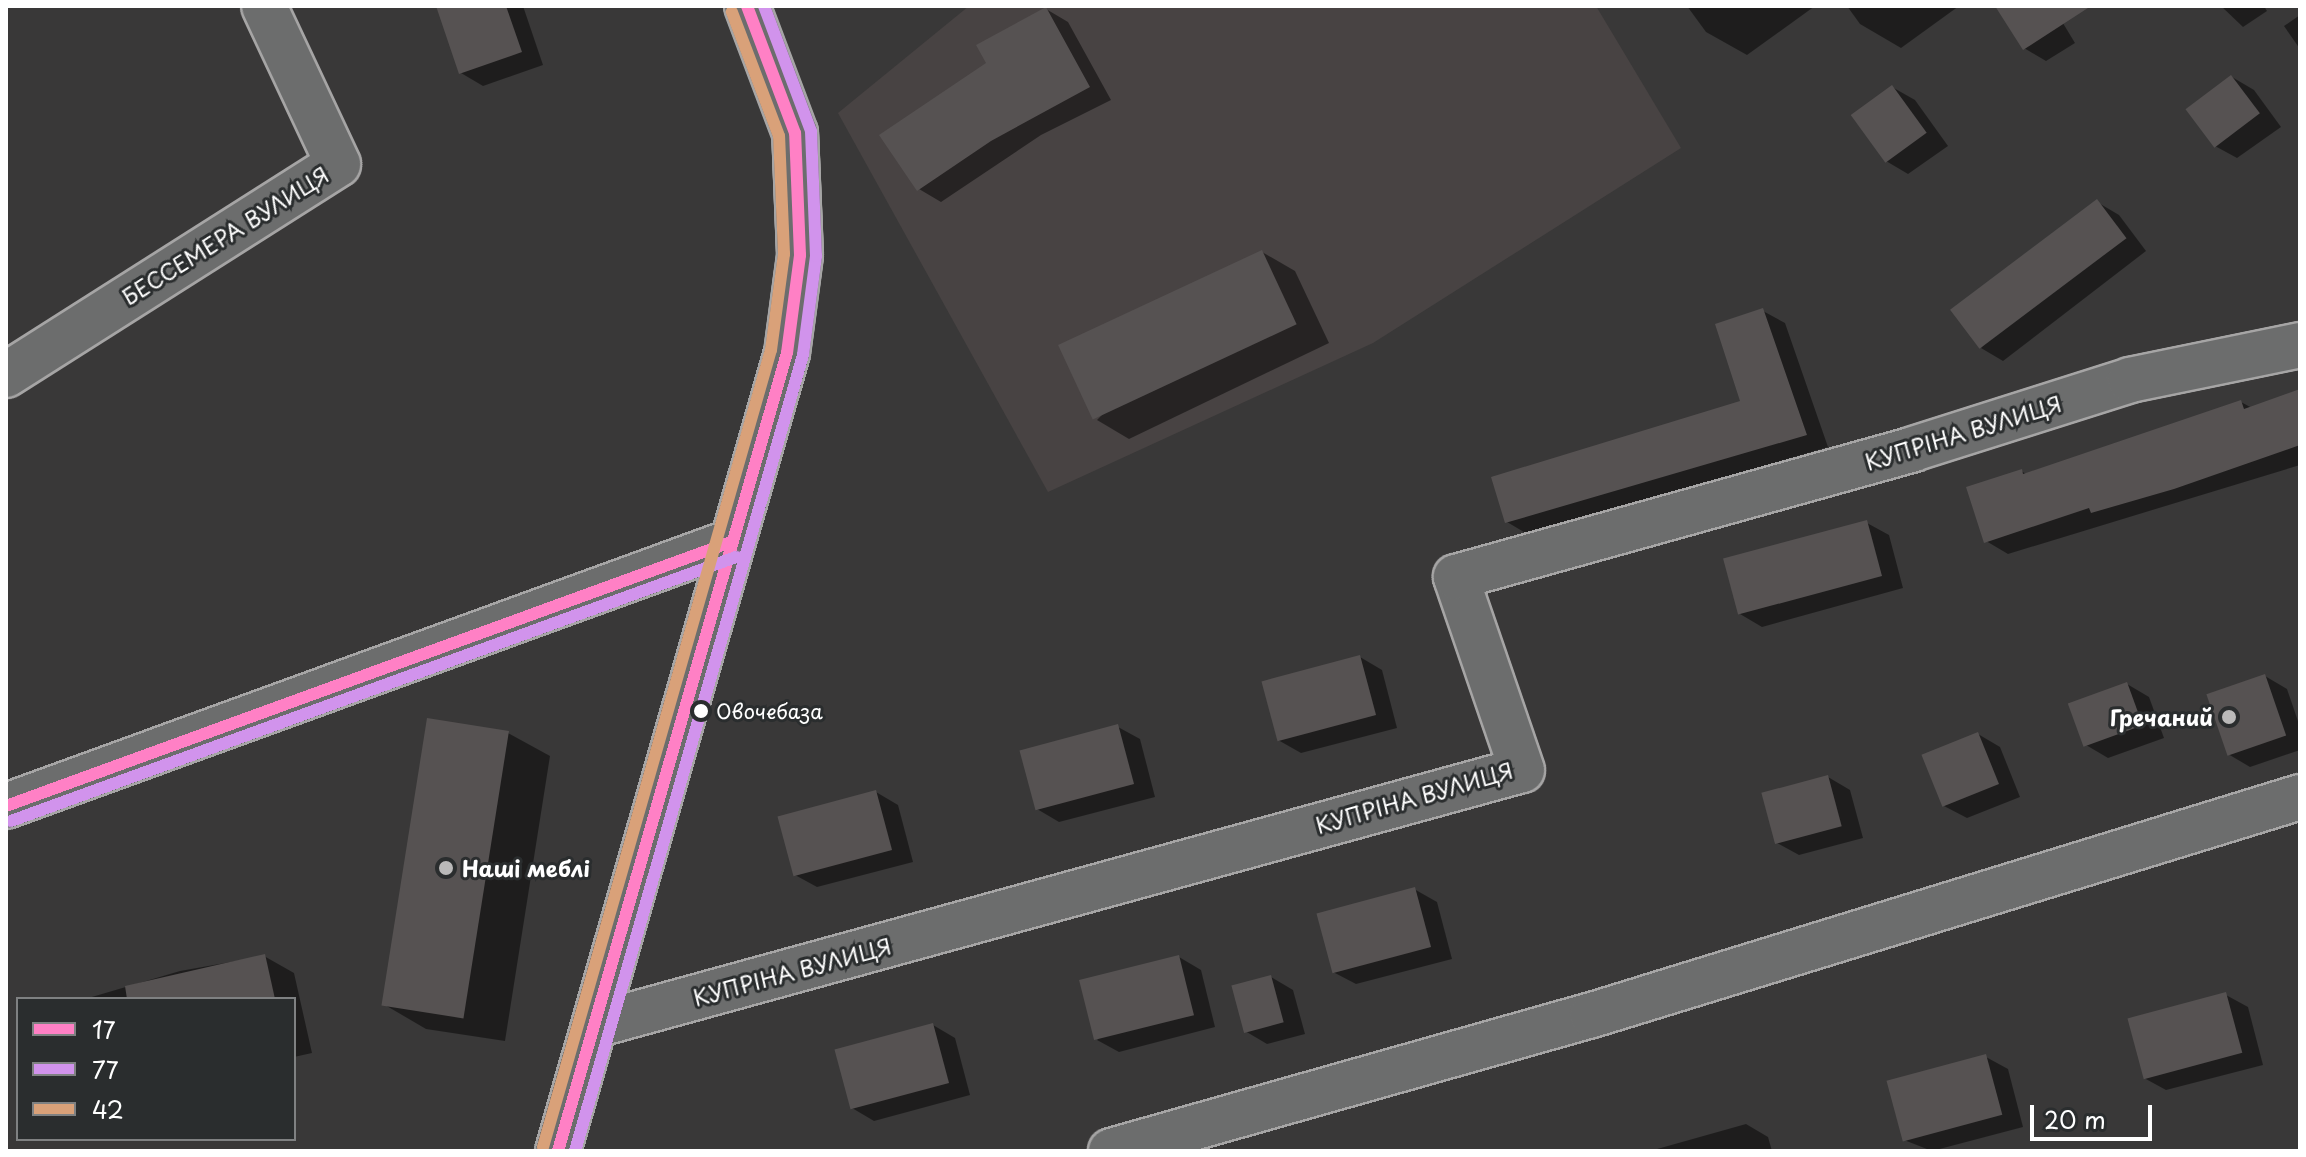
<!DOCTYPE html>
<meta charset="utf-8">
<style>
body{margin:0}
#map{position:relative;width:2306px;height:1157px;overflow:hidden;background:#393838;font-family:"Playpen Sans",sans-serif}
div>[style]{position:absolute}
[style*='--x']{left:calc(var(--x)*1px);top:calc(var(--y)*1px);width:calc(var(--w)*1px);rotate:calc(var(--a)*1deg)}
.built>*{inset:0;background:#484343}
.shadow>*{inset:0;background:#0007}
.building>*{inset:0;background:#565252;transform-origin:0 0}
.roads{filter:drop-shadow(2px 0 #a6a5a5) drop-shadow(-2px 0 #a6a5a5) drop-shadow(0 2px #a6a5a5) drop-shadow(0 -2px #a6a5a5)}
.street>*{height:44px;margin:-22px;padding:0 22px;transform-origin:22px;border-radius:22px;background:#6c6d6d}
.secondary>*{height:44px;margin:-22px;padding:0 22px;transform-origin:22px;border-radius:22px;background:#6c6d6d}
.bus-1>*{height:12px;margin:-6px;padding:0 6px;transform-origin:6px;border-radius:6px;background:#ff80c5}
.bus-2>*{height:12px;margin:-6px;padding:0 6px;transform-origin:6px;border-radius:6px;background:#d193ec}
.bus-3>*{height:12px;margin:-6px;padding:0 6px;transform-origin:6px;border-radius:6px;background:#d9a179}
.dots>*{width:22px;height:22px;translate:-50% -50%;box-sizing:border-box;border:4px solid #2a2d2e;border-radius:50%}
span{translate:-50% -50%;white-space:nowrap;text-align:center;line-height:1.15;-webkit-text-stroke:6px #2a2d2e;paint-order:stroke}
.bus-label{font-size:20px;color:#fff}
.left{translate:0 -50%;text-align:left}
.street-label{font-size:22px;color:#fff}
.poi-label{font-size:22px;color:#fff;font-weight:700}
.right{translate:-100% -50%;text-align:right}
.frame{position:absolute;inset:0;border:8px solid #fff;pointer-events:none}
.legend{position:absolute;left:16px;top:997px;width:280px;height:144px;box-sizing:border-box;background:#2a2d2e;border:2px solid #7f8182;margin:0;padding:10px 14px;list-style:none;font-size:24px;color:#fff}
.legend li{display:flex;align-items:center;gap:16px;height:40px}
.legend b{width:40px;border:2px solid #7f8182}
.scale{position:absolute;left:2030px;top:1105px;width:122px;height:36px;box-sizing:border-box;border:4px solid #fff;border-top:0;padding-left:10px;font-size:24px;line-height:28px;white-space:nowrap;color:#fff;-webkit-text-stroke:6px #2a2d2e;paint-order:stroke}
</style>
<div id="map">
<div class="built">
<div style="clip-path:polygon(969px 6px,1596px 6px,1681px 148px,1373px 343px,1048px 492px,838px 113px)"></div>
</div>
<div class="shadow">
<div style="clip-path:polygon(438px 6px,523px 6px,543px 65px,483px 86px,461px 73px)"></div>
<div style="clip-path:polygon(1687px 6px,1815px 6px,1747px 55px,1706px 32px)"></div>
<div style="clip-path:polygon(1847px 6px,1959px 6px,1901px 48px,1860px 24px)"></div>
<div style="clip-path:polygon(2019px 6px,2055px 10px,2075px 43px,2046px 61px,2024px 48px)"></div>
<div style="clip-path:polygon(2221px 6px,2264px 6px,2267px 11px,2243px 27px)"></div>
<div style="clip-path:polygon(1046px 9px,1068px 22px,1111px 100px,1041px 135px,941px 202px,919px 189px,989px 64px)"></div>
<div style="clip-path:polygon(2300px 15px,2300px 49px,2284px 26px)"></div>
<div style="clip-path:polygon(2232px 77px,2254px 90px,2281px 127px,2237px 158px,2215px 146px)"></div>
<div style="clip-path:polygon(1892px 87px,1915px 100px,1948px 146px,1908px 174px,1886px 161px)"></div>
<div style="clip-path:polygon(2097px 202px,2119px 215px,2146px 251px,2003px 361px,1981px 348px)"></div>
<div style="clip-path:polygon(1262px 252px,1295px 271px,1329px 343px,1129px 439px,1097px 420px)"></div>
<div style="clip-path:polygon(1763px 311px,1785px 323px,1828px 447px,1529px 535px,1507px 522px,1742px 403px)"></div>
<div style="clip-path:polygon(2300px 391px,2300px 465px,2008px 554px,1986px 541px,2021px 471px,2028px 475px,2241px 402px,2252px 408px)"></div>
<div style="clip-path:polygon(1867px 523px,1889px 535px,1903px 588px,1762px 627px,1740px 614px,1800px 547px,1798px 541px)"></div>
<div style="clip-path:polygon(1360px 657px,1382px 670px,1397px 728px,1301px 753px,1278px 740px)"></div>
<div style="clip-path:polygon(2265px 676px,2287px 689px,2300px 727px,2300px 750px,2250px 767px,2228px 754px)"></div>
<div style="clip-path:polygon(2127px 684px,2149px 697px,2164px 738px,2108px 758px,2086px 745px)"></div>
<div style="clip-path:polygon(1118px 727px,1140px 739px,1155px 797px,1059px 822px,1037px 809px)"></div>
<div style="clip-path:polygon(508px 733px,550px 756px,505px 1041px,426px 1029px,385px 1005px)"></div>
<div style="clip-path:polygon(1978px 734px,2000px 747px,2020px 797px,1967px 818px,1944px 806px)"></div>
<div style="clip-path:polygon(1828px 777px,1850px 790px,1863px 838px,1799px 855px,1777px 843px)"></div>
<div style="clip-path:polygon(876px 792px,898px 805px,913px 862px,817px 887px,795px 875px)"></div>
<div style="clip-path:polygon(1414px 889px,1437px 902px,1452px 959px,1356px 984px,1333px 972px)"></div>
<div style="clip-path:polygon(264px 956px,294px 973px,312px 1053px,294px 1057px,294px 999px,85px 999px,180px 971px)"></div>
<div style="clip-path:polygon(1179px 957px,1201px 970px,1215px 1027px,1119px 1052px,1097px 1040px)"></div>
<div style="clip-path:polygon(1271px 977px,1293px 990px,1305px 1034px,1267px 1044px,1245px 1031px)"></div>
<div style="clip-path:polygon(2226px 995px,2248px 1007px,2263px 1065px,2166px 1090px,2144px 1078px)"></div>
<div style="clip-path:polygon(933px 1025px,955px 1038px,970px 1095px,874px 1121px,852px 1108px)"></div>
<div style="clip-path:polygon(1986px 1057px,2008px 1069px,2023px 1127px,1932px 1151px,1904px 1140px)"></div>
<div style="clip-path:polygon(1746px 1124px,1768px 1137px,1772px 1151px,1650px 1151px)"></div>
</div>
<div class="building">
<div style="clip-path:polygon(436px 6px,506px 6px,522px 52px,459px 74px)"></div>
<div style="clip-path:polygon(1995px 6px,2091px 6px,2023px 50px)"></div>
<div style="clip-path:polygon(1046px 7px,1090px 87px,991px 141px,917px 191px,879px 135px,986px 63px,976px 45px)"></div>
<div style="left:2231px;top:75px;width:48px;height:57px;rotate:53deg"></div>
<div style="left:1892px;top:85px;width:59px;height:51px;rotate:54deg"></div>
<div style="left:2097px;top:199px;width:49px;height:184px;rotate:53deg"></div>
<div style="left:1262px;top:250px;width:82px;height:225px;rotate:65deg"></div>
<div style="clip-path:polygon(1763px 308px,1807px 435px,1505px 523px,1491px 477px,1740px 401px,1715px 324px)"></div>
<div style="clip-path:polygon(2300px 389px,2300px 445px,2174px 489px,2091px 513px,2089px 508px,1984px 543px,1966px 487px,2022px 469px,2023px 474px,2241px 400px,2244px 409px)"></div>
<div style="left:1867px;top:520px;width:58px;height:149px;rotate:75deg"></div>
<div style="left:1360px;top:655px;width:62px;height:102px;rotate:75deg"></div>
<div style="left:2265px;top:674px;width:65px;height:62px;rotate:71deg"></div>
<div style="left:2127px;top:682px;width:46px;height:63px;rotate:70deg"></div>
<div style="left:427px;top:718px;width:83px;height:291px;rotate:9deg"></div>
<div style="left:1118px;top:724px;width:62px;height:102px;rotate:75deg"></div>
<div style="left:1978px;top:732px;width:56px;height:61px;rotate:68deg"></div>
<div style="left:1828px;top:775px;width:53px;height:69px;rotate:75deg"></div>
<div style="left:876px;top:790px;width:62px;height:102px;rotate:75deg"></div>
<div style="left:1415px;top:887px;width:62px;height:102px;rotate:75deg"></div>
<div style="clip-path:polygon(265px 954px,275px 999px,127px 999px,125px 986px)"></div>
<div style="left:1179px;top:955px;width:62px;height:103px;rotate:76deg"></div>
<div style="left:1271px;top:975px;width:49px;height:41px;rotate:75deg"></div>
<div style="left:2226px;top:992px;width:63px;height:102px;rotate:75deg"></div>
<div style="left:933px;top:1023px;width:62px;height:102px;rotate:75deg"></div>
<div style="left:1986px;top:1054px;width:63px;height:103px;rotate:75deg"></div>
</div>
<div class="roads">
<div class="street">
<div style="--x:6;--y:375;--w:393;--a:-32.4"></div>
<div style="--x:338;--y:164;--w:174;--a:-115.1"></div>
<div style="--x:6;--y:806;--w:772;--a:-20.01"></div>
<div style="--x:595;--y:1025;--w:961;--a:-15.38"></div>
<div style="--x:1522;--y:770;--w:204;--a:-108.9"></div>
<div style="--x:1456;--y:577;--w:475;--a:-15.6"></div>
<div style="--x:1913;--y:449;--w:228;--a:-17.6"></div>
<div style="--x:2130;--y:380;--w:174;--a:-11.6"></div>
</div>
<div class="secondary">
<div style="--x:558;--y:1151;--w:830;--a:-73.99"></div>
<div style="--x:787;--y:353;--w:99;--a:-82.4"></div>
<div style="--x:800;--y:255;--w:122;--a:-92.3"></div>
<div style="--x:795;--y:133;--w:136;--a:-110.7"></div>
<div style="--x:1111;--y:1151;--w:500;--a:-15.8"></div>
<div style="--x:1592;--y:1015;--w:741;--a:-17.11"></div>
</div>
</div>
<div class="bus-1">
<div style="--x:6;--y:806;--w:772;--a:-20.01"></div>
<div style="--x:558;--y:1151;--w:830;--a:-73.99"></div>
<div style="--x:787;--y:353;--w:99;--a:-82.4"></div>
<div style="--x:800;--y:255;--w:122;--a:-92.3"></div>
<div style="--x:795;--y:133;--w:136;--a:-110.7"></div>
</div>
<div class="bus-2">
<div style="--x:11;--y:821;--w:772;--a:-20.01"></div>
<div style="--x:575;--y:1151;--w:828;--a:-74.02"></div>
<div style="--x:803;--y:355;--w:100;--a:-82.5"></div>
<div style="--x:816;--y:256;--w:125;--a:-92.3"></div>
<div style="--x:811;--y:131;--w:134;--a:-110.6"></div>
</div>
<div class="bus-3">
<div style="--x:543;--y:1147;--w:829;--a:-74.04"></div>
<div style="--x:771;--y:350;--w:97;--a:-82.3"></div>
<div style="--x:784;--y:254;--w:118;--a:-92.4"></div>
<div style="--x:779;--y:136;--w:133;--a:-110.8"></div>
</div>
<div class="dots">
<div style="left:701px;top:711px;background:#fff"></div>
<div style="left:2229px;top:717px;background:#bab9b9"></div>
<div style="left:446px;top:868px;background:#bab9b9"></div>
</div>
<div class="bus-label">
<span class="left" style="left:716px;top:711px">Овочебаза</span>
</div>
<div class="street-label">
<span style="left:225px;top:235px;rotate:-32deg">БЕССЕМЕРА ВУЛИЦЯ</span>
<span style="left:1963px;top:432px;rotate:-17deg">КУПРІНА ВУЛИЦЯ</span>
<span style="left:1414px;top:797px;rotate:-16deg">КУПРІНА ВУЛИЦЯ</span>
<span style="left:792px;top:971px;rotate:-15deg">КУПРІНА ВУЛИЦЯ</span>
</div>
<div class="poi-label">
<span class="right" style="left:2213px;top:717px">Гречаний</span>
<span class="left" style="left:462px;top:868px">Наші меблі</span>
</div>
<div class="frame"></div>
<ul class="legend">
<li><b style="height:10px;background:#ff80c5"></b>17</li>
<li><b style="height:10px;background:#d193ec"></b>77</li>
<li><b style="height:10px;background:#d9a179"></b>42</li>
</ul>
<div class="scale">20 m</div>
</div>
